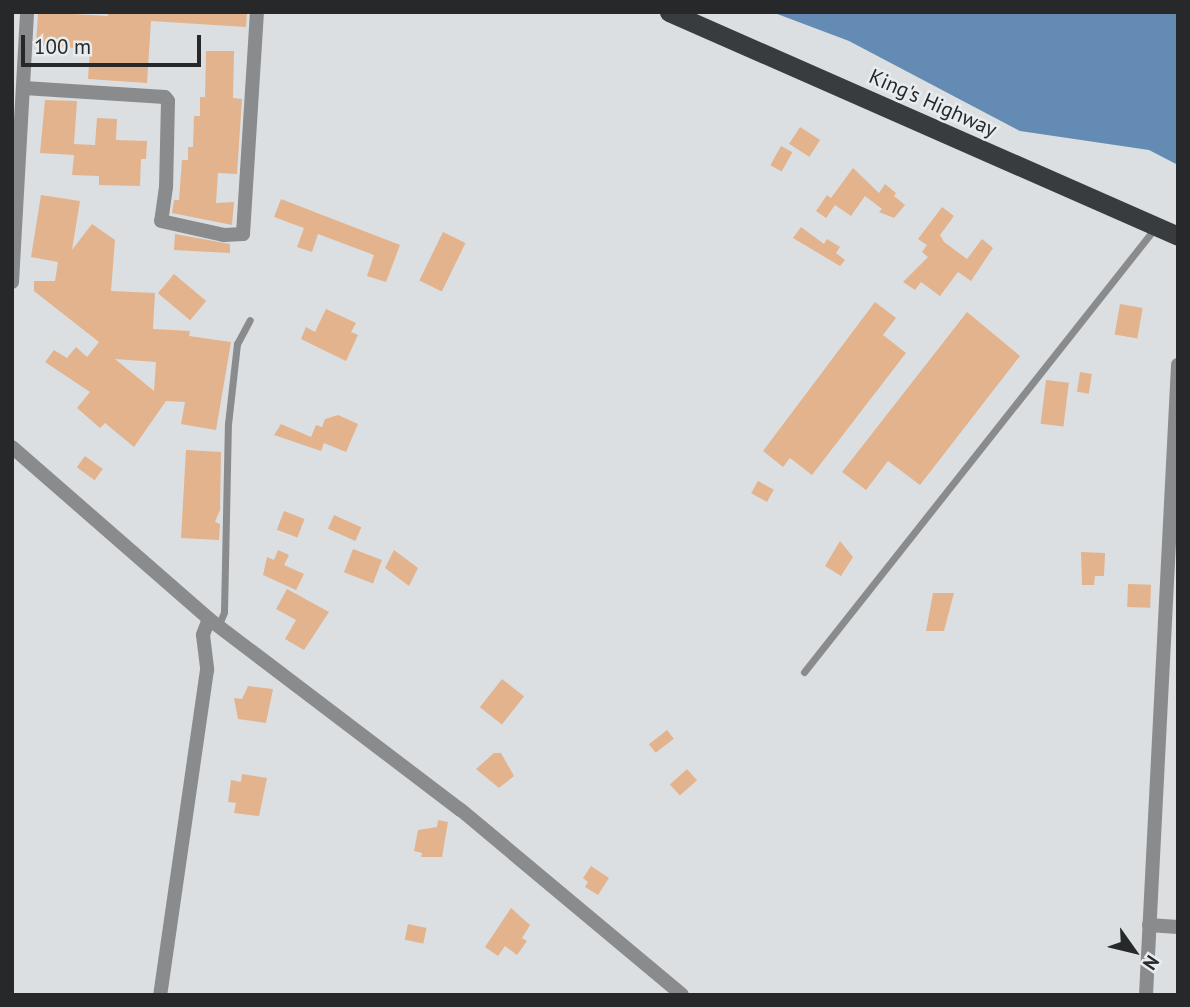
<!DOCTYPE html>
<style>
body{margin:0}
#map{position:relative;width:1190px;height:1007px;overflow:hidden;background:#dbdfe2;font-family:"PT Sans",sans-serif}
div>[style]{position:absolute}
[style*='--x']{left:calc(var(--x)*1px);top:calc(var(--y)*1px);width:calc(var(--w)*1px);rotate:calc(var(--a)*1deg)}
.water>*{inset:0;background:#638bb3}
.building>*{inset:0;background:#e2b38c;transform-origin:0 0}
.service>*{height:7px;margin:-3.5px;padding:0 3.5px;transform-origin:3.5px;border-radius:3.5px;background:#898b8c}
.minor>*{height:14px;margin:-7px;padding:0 7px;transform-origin:7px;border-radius:7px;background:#898b8c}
.tertiary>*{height:14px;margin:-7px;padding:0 7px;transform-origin:7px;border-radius:7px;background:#898b8c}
.trunk>*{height:19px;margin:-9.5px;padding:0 9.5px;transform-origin:9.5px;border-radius:9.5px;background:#383c3e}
span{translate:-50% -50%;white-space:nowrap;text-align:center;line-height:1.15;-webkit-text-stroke:5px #e9ecef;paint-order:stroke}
.street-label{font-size:21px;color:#262829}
.frame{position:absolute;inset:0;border:14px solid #262829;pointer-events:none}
.north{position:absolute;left:1099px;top:916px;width:70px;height:70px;-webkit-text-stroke:5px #e9ecef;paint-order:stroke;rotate:124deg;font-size:19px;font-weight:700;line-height:28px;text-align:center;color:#262829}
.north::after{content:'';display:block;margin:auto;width:24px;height:32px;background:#262829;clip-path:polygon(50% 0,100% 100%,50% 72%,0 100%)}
.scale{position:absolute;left:21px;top:35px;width:180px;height:32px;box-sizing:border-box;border:4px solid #262829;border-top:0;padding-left:9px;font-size:21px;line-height:24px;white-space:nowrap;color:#262829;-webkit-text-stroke:5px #e9ecef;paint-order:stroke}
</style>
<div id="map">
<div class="water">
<div style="clip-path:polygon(772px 12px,1178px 12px,1178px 165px,1149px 150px,1020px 131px,849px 41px)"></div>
</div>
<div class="building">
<div style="clip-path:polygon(38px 12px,108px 16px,108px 12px,247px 12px,246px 27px,151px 21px,147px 83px,88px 79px,90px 49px,36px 45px)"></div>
<div style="clip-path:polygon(206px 51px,234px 51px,233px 98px,242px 99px,237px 174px,218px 173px,216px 203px,234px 202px,232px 225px,172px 213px,174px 200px,179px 200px,182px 160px,188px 160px,188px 147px,193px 147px,194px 116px,200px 116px,200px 97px,205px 97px)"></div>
<div style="clip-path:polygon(45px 100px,77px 101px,74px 144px,95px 145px,97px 118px,117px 119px,116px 140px,147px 141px,146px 159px,141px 159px,140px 186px,99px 185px,99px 176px,72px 175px,74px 155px,40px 153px)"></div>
<div style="left:800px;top:127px;width:24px;height:20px;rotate:33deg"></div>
<div style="left:781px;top:146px;width:13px;height:22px;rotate:29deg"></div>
<div style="clip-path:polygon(853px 168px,879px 193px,885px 184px,896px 193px,894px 196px,905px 205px,894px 218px,879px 212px,882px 209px,865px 196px,851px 216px,835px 205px,826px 218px,816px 211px,827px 195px,831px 198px)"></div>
<div style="clip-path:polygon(evenodd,41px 195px,80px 201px,72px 250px,92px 224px,115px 240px,111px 291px,155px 293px,153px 329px,190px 331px,189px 336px,231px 342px,216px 430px,181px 424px,185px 402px,166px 401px,134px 447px,105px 423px,100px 428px,77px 408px,90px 392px,45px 362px,54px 350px,67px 358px,76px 347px,87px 357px,99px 342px,34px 291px,34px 281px,55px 281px,58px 262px,31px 257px,41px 195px,115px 359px,156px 362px,154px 391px,115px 359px)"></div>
<div style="clip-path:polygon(281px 199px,400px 245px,386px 282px,367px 276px,374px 255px,318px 234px,312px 252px,297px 247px,304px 228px,274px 217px)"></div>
<div style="clip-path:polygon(942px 207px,954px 216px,940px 235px,944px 242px,967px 259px,982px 239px,993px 248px,971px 281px,958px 272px,940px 296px,921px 282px,915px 290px,903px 282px,928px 257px,922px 252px,927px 245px,918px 239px)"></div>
<div style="clip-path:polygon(801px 227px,824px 244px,827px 239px,840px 247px,836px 253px,845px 260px,840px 266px,793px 238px)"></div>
<div style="left:443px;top:232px;width:25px;height:54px;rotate:26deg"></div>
<div style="clip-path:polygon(175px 234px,230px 244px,230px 253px,174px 250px)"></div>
<div style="left:174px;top:274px;width:42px;height:25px;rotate:40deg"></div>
<div style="clip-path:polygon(875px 302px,896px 318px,883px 335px,906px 353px,812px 475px,790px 458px,783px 467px,763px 451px)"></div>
<div style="left:1120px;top:304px;width:23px;height:31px;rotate:10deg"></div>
<div style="clip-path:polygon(326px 309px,356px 323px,351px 332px,358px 335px,346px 361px,301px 339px,306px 327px,315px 332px)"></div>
<div style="clip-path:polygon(967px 312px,1020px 356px,920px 485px,888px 461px,866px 490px,842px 472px)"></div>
<div style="left:1080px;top:372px;width:12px;height:20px;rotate:9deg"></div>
<div style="left:1046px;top:380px;width:23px;height:44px;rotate:7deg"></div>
<div style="clip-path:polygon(338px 415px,358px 424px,346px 452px,324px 443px,321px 451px,274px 435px,281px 424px,311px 437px,316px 425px,322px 427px,325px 419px)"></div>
<div style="clip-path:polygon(186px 450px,221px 452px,220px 510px,215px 522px,220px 524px,219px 540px,181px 538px)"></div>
<div style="left:85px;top:456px;width:22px;height:14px;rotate:36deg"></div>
<div style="left:758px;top:481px;width:18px;height:14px;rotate:29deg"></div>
<div style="left:284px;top:511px;width:22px;height:20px;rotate:21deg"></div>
<div style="left:334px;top:515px;width:30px;height:15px;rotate:24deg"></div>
<div style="clip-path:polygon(840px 541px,853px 557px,841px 576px,825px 566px)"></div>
<div style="left:353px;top:549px;width:31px;height:25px;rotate:21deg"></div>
<div style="clip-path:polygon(278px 550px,289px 555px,284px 565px,304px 574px,296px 590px,263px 575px,267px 557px,274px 560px)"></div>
<div style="clip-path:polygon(394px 550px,418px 568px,409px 586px,385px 568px)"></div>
<div style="clip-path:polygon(1081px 552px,1105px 553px,1104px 576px,1095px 576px,1094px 585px,1082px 585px)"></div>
<div style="left:1128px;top:584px;width:23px;height:23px;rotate:2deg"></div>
<div style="clip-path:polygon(287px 589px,329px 612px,304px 650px,285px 639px,296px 620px,276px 609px)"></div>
<div style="clip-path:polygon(933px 593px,954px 593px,944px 631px,926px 631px)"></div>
<div style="left:502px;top:679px;width:28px;height:36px;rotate:38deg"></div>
<div style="clip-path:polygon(248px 686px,273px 689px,266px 723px,238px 719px,234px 698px,242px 699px)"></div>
<div style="left:667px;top:730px;width:11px;height:23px;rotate:52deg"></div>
<div style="clip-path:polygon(494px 753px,501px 753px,514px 776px,499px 788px,476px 769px)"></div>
<div style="left:687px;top:769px;width:15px;height:23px;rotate:48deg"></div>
<div style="clip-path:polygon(242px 774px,267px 778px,259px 816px,234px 813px,236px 803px,228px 802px,231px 780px,241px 782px)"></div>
<div style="clip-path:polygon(438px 820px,448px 822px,442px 857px,421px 857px,422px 853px,414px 851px,418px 830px,437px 827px)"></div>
<div style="clip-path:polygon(591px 866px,609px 878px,598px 895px,585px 887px,588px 882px,583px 878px)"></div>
<div style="clip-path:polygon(511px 908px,530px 925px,522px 938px,527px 941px,517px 955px,505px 946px,498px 956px,485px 947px)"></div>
<div style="left:408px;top:924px;width:19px;height:16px;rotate:12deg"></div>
</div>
<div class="service">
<div style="--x:218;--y:627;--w:16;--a:-68"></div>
<div style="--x:224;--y:612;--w:188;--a:-88.8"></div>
<div style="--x:228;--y:424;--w:81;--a:-83.6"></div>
<div style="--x:237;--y:344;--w:27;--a:-62"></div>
<div style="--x:804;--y:672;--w:566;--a:-51.67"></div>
</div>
<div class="minor">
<div style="--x:24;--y:88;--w:141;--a:3.7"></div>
<div style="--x:165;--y:97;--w:5;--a:53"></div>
<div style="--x:168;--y:101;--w:86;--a:91.3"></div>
<div style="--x:166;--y:187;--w:34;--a:98"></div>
<div style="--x:161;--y:221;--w:65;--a:12.5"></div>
<div style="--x:224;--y:235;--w:19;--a:-3"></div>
<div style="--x:243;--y:234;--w:222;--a:-86.4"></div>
<div style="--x:1149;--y:925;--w:29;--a:4"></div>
</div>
<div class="tertiary">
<div style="--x:12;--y:282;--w:270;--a:-86.8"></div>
<div style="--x:12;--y:447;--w:262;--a:41.1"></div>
<div style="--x:209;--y:619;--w:17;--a:111"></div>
<div style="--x:203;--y:635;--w:35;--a:83"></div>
<div style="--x:207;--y:670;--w:328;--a:98.2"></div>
<div style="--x:209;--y:619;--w:316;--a:37.2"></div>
<div style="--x:461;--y:810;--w:288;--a:39.9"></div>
<div style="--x:1146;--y:995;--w:631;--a:-87.09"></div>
</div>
<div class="trunk">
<div style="--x:669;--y:12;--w:556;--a:23.75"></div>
</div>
<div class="street-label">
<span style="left:933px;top:103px;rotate:24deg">King's Highway</span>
</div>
<div class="frame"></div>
<div class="north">N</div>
<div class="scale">100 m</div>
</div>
